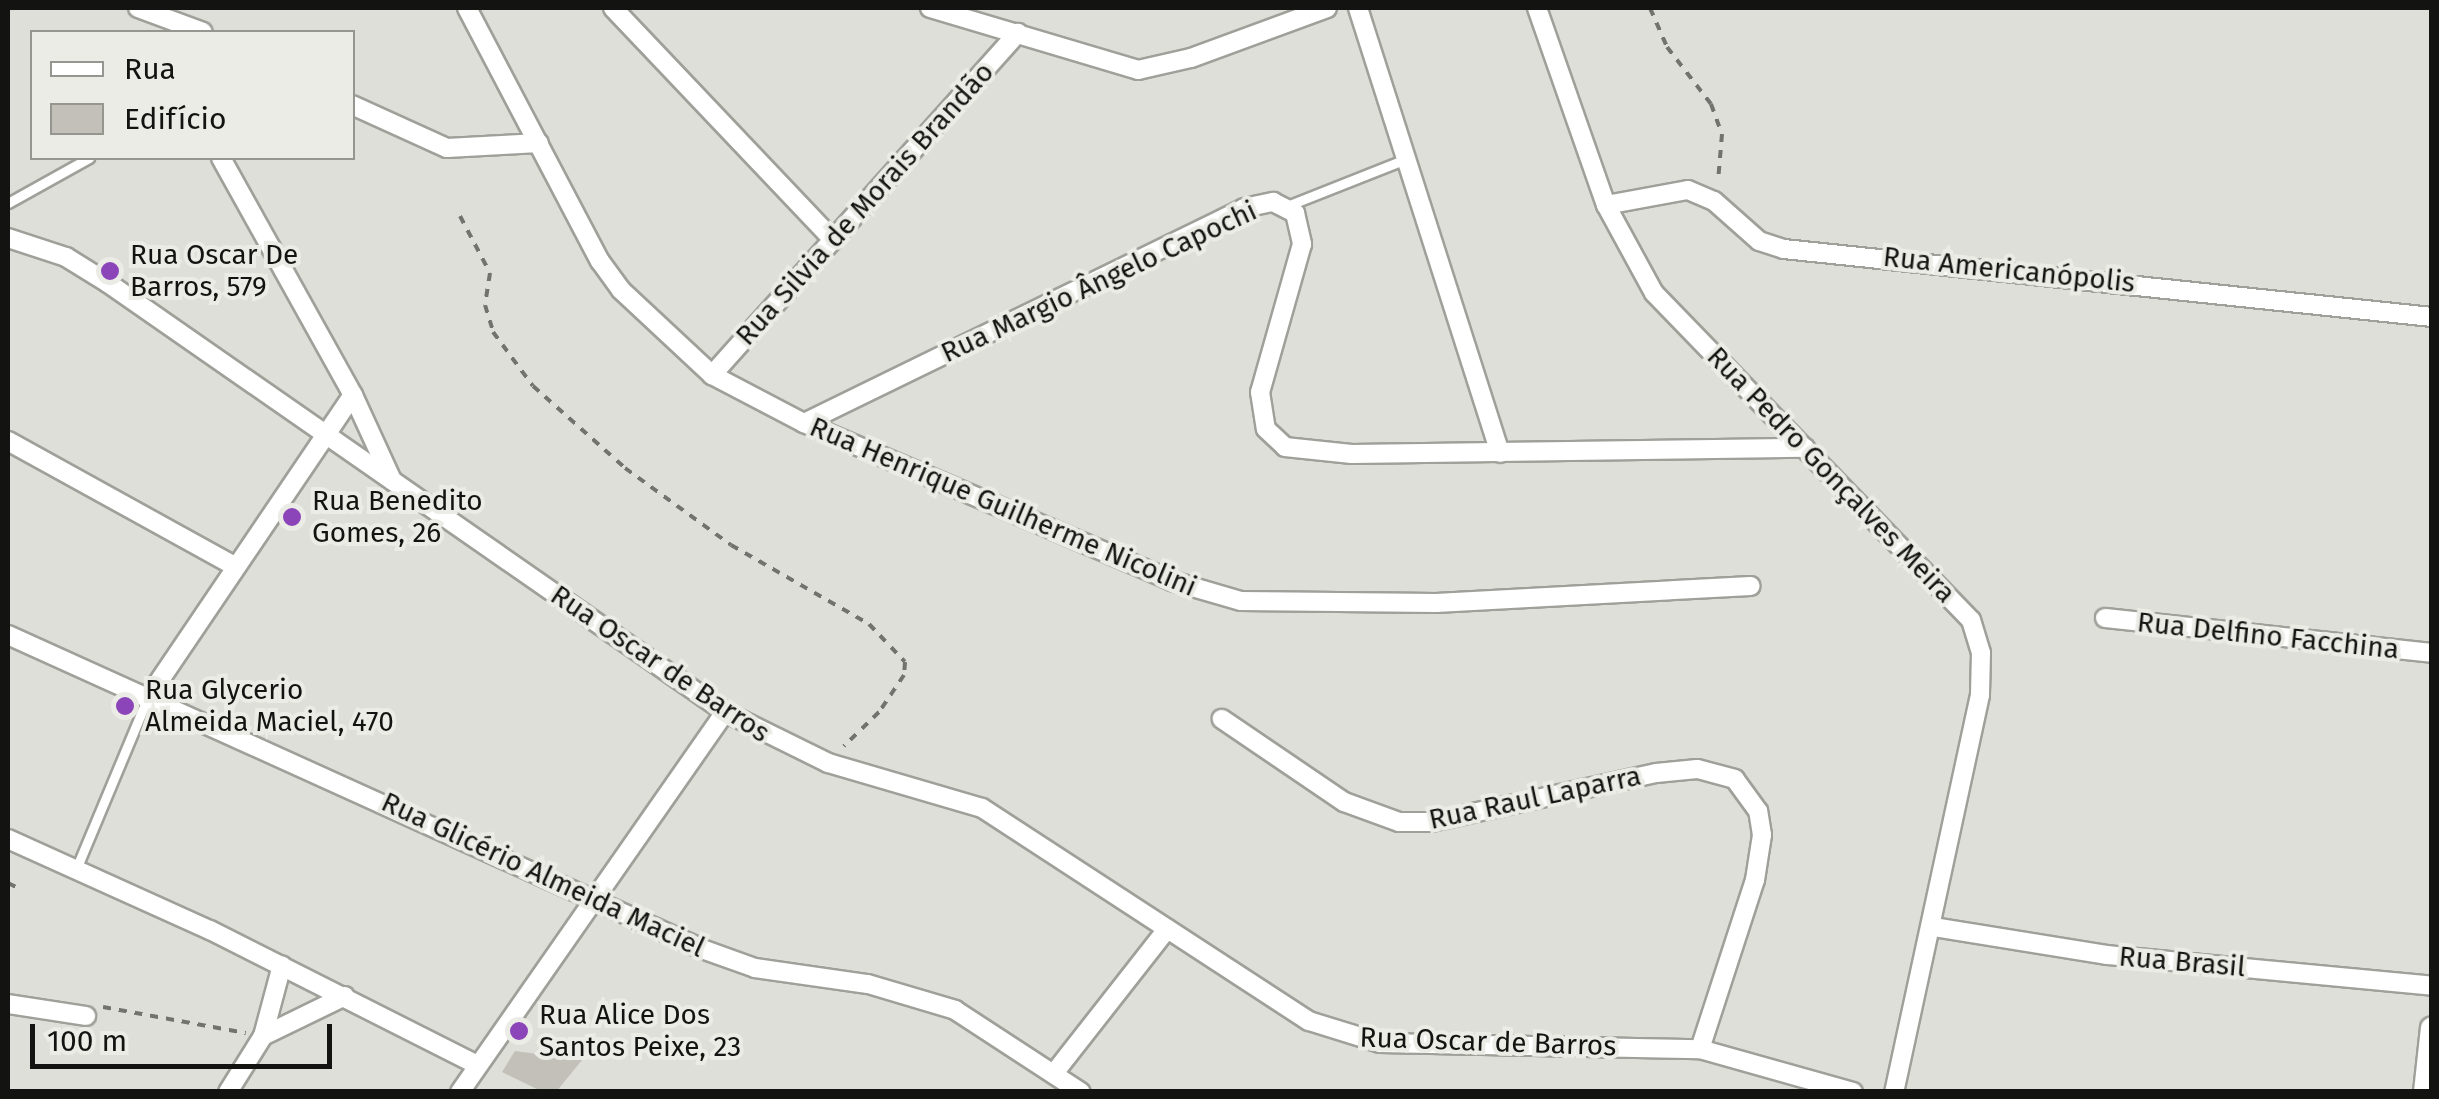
<!DOCTYPE html>
<meta charset="utf-8">
<style>
body{margin:0}
#map{position:relative;width:2439px;height:1099px;overflow:hidden;background:#dedfd8;font-family:"Fira Sans",sans-serif}
div>[style]{position:absolute}
[style*='--x']{left:calc(var(--x)*1px);top:calc(var(--y)*1px);width:calc(var(--w)*1px);rotate:calc(var(--a)*1deg)}
.building>*{inset:0;background:#c3bfb9}
.path>*{height:4px;margin-top:-2px;transform-origin:0;background:repeating-linear-gradient(90deg,#72736e 0 8px,transparent 0 16px)}
.roads{filter:drop-shadow(2px 0 #9fa099) drop-shadow(-2px 0 #9fa099) drop-shadow(0 2px #9fa099) drop-shadow(0 -2px #9fa099)}
.lane>*{height:9px;margin:-4.5px;padding:0 4.5px;transform-origin:4.5px;border-radius:4.5px;background:#fff}
.street>*{height:18px;margin:-9px;padding:0 9px;transform-origin:9px;border-radius:9px;background:#fff}
.secondary>*{height:22px;margin:-11px;padding:0 11px;transform-origin:11px;border-radius:11px;background:#fff}
.dots>*{width:28px;height:28px;translate:-50% -50%;box-sizing:border-box;border:5px solid #ebece5;border-radius:50%}
span{translate:-50% -50%;white-space:nowrap;text-align:center;line-height:1.15;-webkit-text-stroke:8px #ebece5;paint-order:stroke}
.street-label{font-size:28px;color:#131411}
.poi-label{font-size:28px;color:#131411}
.left{translate:0 -50%;text-align:left}
.frame{position:absolute;inset:0;border:10px solid #131411;pointer-events:none}
.legend{position:absolute;left:30px;top:30px;width:325px;height:130px;box-sizing:border-box;background:#ebece5;border:2px solid #959690;margin:0;padding:12px 18px;list-style:none;font-size:30px;color:#131411}
.legend li{display:flex;align-items:center;gap:20px;height:50px}
.legend b{width:50px;border:2px solid #959690}
.scale{position:absolute;left:30px;top:1024px;width:302px;height:45px;box-sizing:border-box;border:5px solid #131411;border-top:0;padding-left:12px;font-size:30px;line-height:35px;white-space:nowrap;color:#131411;-webkit-text-stroke:8px #ebece5;paint-order:stroke}
</style>
<div id="map">
<div class="building">
<div style="clip-path:polygon(515px 1051px,582px 1060px,556px 1092px,543px 1092px,502px 1072px)"></div>
</div>
<div class="path">
<div style="--x:1650;--y:8;--w:43;--a:66.4"></div>
<div style="--x:1667;--y:47;--w:72;--a:52.3"></div>
<div style="--x:1711;--y:104;--w:32;--a:70"></div>
<div style="--x:1722;--y:134;--w:48;--a:94.8"></div>
<div style="--x:460;--y:216;--w:64;--a:62.2"></div>
<div style="--x:490;--y:273;--w:32;--a:99"></div>
<div style="--x:485;--y:305;--w:28;--a:73"></div>
<div style="--x:493;--y:332;--w:67;--a:53.5"></div>
<div style="--x:533;--y:386;--w:123;--a:41.7"></div>
<div style="--x:625;--y:468;--w:131;--a:36"></div>
<div style="--x:731;--y:545;--w:159;--a:29.8"></div>
<div style="--x:869;--y:624;--w:52;--a:46.5"></div>
<div style="--x:905;--y:662;--w:13;--a:94"></div>
<div style="--x:904;--y:675;--w:45;--a:124"></div>
<div style="--x:879;--y:712;--w:49;--a:135.8"></div>
<div style="--x:8;--y:883;--w:9;--a:27"></div>
<div style="--x:103;--y:1007;--w:145;--a:10.3"></div>
</div>
<div class="roads">
<div class="lane">
<div style="--x:8;--y:203;--w:93;--a:-29.1"></div>
<div style="--x:1287;--y:206;--w:128;--a:-21.6"></div>
<div style="--x:76;--y:869;--w:184;--a:-67.3"></div>
</div>
<div class="street">
<div style="--x:138;--y:8;--w:69;--a:20.3"></div>
<div style="--x:467;--y:8;--w:286;--a:62.3"></div>
<div style="--x:600;--y:261;--w:36;--a:54"></div>
<div style="--x:621;--y:290;--w:125;--a:43"></div>
<div style="--x:712;--y:375;--w:104;--a:27.6"></div>
<div style="--x:804;--y:423;--w:400;--a:23.2"></div>
<div style="--x:1172;--y:581;--w:72;--a:16.2"></div>
<div style="--x:1241;--y:601;--w:195;--a:0.6"></div>
<div style="--x:1436;--y:603;--w:315;--a:-3.1"></div>
<div style="--x:613;--y:8;--w:320;--a:46.5"></div>
<div style="--x:930;--y:8;--w:217;--a:16.6"></div>
<div style="--x:1138;--y:70;--w:54;--a:-12.8"></div>
<div style="--x:1191;--y:58;--w:145;--a:-20.2"></div>
<div style="--x:1358;--y:8;--w:467;--a:72.3"></div>
<div style="--x:1537;--y:8;--w:209;--a:70.7"></div>
<div style="--x:1606;--y:205;--w:100;--a:61.4"></div>
<div style="--x:1654;--y:293;--w:455;--a:45.9"></div>
<div style="--x:1971;--y:620;--w:34;--a:73"></div>
<div style="--x:1981;--y:653;--w:42;--a:91.4"></div>
<div style="--x:1980;--y:695;--w:406;--a:102.2"></div>
<div style="--x:352;--y:105;--w:104;--a:24.4"></div>
<div style="--x:447;--y:148;--w:92;--a:-3.1"></div>
<div style="--x:221;--y:158;--w:271;--a:60.9"></div>
<div style="--x:353;--y:395;--w:94;--a:65.4"></div>
<div style="--x:1606;--y:205;--w:83;--a:-10.4"></div>
<div style="--x:1688;--y:190;--w:28;--a:23"></div>
<div style="--x:1714;--y:201;--w:60;--a:41.6"></div>
<div style="--x:1759;--y:241;--w:26;--a:18"></div>
<div style="--x:1784;--y:249;--w:652;--a:5.99"></div>
<div style="--x:8;--y:238;--w:61;--a:18.1"></div>
<div style="--x:66;--y:257;--w:49;--a:31.8"></div>
<div style="--x:108;--y:283;--w:751;--a:34.81"></div>
<div style="--x:725;--y:712;--w:115;--a:26.3"></div>
<div style="--x:828;--y:763;--w:160;--a:16.3"></div>
<div style="--x:982;--y:808;--w:390;--a:33.1"></div>
<div style="--x:1309;--y:1021;--w:74;--a:17.2"></div>
<div style="--x:1380;--y:1043;--w:320;--a:1.1"></div>
<div style="--x:1700;--y:1049;--w:178;--a:-72"></div>
<div style="--x:1755;--y:880;--w:46;--a:-81.2"></div>
<div style="--x:1762;--y:835;--w:24;--a:-99"></div>
<div style="--x:1758;--y:811;--w:39;--a:-126"></div>
<div style="--x:1735;--y:779;--w:39;--a:-165"></div>
<div style="--x:1697;--y:769;--w:41;--a:174.4"></div>
<div style="--x:1656;--y:773;--w:230;--a:167.7"></div>
<div style="--x:1431;--y:822;--w:32;--a:180"></div>
<div style="--x:1399;--y:822;--w:59;--a:-160"></div>
<div style="--x:1344;--y:802;--w:148;--a:-145.8"></div>
<div style="--x:712;--y:375;--w:459;--a:-48.2"></div>
<div style="--x:804;--y:423;--w:490;--a:-26"></div>
<div style="--x:1244;--y:208;--w:30;--a:-12"></div>
<div style="--x:1273;--y:202;--w:25;--a:27"></div>
<div style="--x:1295;--y:213;--w:32;--a:77"></div>
<div style="--x:1302;--y:244;--w:154;--a:105.8"></div>
<div style="--x:1260;--y:392;--w:37;--a:81"></div>
<div style="--x:1266;--y:429;--w:26;--a:43"></div>
<div style="--x:1285;--y:447;--w:67;--a:6"></div>
<div style="--x:1352;--y:454;--w:453;--a:-0.8"></div>
<div style="--x:8;--y:441;--w:260;--a:28.9"></div>
<div style="--x:2105;--y:618;--w:329;--a:6.1"></div>
<div style="--x:8;--y:635;--w:762;--a:24.34"></div>
<div style="--x:702;--y:949;--w:56;--a:19.7"></div>
<div style="--x:755;--y:968;--w:114;--a:8.1"></div>
<div style="--x:868;--y:984;--w:91;--a:16.6"></div>
<div style="--x:955;--y:1010;--w:150;--a:33.1"></div>
<div style="--x:147;--y:699;--w:367;--a:-55.9"></div>
<div style="--x:8;--y:839;--w:222;--a:24.3"></div>
<div style="--x:210;--y:930;--w:299;--a:26.8"></div>
<div style="--x:1934;--y:927;--w:175;--a:9.2"></div>
<div style="--x:2107;--y:955;--w:326;--a:5.4"></div>
<div style="--x:8;--y:1004;--w:79;--a:8.7"></div>
<div style="--x:263;--y:1036;--w:91;--a:-26"></div>
<div style="--x:1700;--y:1049;--w:159;--a:15.7"></div>
<div style="--x:1055;--y:1072;--w:182;--a:-51.9"></div>
<div style="--x:228;--y:1092;--w:66;--a:-58"></div>
<div style="--x:263;--y:1036;--w:73;--a:-75"></div>
<div style="--x:460;--y:1092;--w:463;--a:-55.1"></div>
</div>
<div class="secondary">
<div style="--x:2425;--y:1092;--w:64;--a:-83.8"></div>
</div>
</div>
<div class="dots">
<div style="left:110px;top:271px;background:#8b45b9"></div>
<div style="left:292px;top:517px;background:#8b45b9"></div>
<div style="left:125px;top:706px;background:#8b45b9"></div>
<div style="left:519px;top:1031px;background:#8b45b9"></div>
</div>
<div class="street-label">
<span style="left:865px;top:204px;rotate:-48deg">Rua Silvia de Morais Brandão</span>
<span style="left:2009px;top:270px;rotate:6deg">Rua Americanópolis</span>
<span style="left:1099px;top:282px;rotate:-25deg">Rua Margio Ângelo Capochi</span>
<span style="left:1831px;top:475px;rotate:46deg">Rua Pedro Gonçalves Meira</span>
<span style="left:1003px;top:507px;rotate:23deg">Rua Henrique Guilherme Nicolini</span>
<span style="left:2268px;top:636px;rotate:6deg">Rua Delfino Facchina</span>
<span style="left:660px;top:664px;rotate:34deg">Rua Oscar de Barros</span>
<span style="left:1535px;top:798px;rotate:-12deg">Rua Raul Laparra</span>
<span style="left:543px;top:875px;rotate:25deg">Rua Glicério Almeida Maciel</span>
<span style="left:2182px;top:962px;rotate:5deg">Rua Brasil</span>
<span style="left:1488px;top:1042px;rotate:2deg">Rua Oscar de Barros</span>
</div>
<div class="poi-label">
<span class="left" style="left:130px;top:271px">Rua Oscar De<br>Barros, 579</span>
<span class="left" style="left:312px;top:517px">Rua Benedito<br>Gomes, 26</span>
<span class="left" style="left:145px;top:706px">Rua Glycerio<br>Almeida Maciel, 470</span>
<span class="left" style="left:539px;top:1031px">Rua Alice Dos<br>Santos Peixe, 23</span>
</div>
<div class="frame"></div>
<ul class="legend">
<li><b style="height:12px;background:#fff"></b>Rua</li>
<li><b style="height:28px;background:#c3bfb9"></b>Edifício</li>
</ul>
<div class="scale">100 m</div>
</div>
